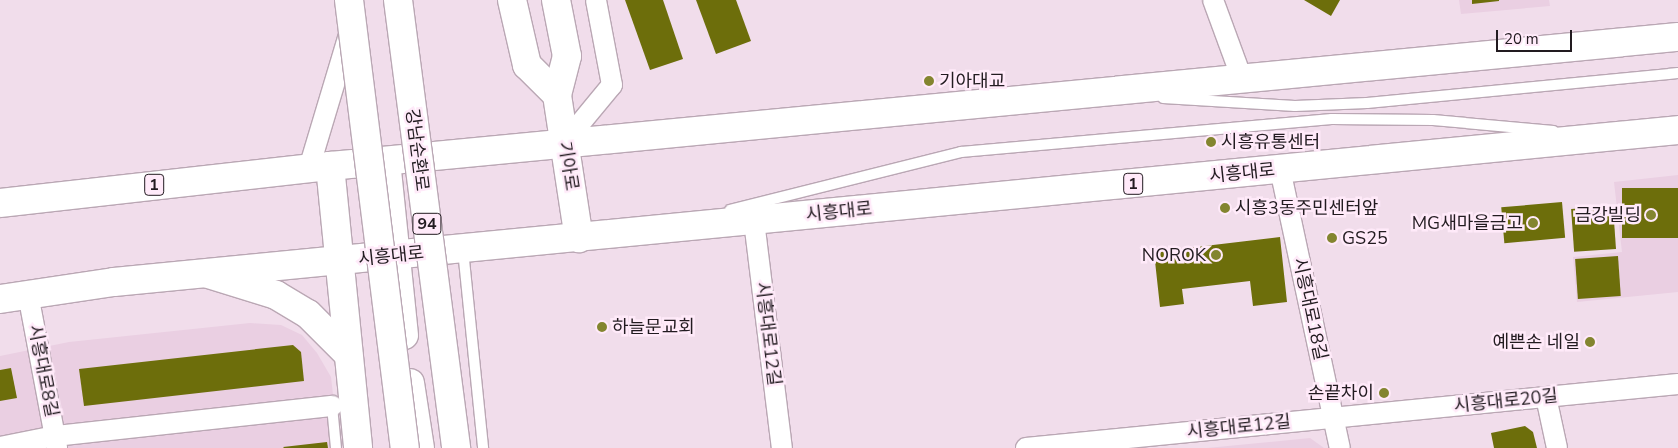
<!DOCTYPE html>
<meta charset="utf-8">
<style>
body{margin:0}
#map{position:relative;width:1678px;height:448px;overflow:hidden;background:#f1ddeb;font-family:"Nunito Sans","Noto Sans KR",sans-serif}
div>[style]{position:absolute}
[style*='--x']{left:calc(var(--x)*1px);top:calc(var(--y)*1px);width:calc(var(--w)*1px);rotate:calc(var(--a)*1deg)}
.built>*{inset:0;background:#eacfe2}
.building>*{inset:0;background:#6d6e0b;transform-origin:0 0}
.roads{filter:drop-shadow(1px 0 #baa7b4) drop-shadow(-1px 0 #baa7b4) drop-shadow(0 1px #baa7b4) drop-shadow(0 -1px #baa7b4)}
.service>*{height:10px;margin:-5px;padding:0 5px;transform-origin:5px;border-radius:5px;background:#fff}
.minor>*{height:20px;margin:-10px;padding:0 10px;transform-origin:10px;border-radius:10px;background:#fff}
.secondary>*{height:28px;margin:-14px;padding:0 14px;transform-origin:14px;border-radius:14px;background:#fff}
.primary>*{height:28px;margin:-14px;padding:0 14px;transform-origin:14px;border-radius:14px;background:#fff}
.trunk>*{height:28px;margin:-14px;padding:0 14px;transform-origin:14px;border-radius:14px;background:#fff}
.bridges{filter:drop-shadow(1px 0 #baa7b4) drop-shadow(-1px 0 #baa7b4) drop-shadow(0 1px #baa7b4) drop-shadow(0 -1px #baa7b4)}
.trunk-bridge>*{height:28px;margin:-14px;padding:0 14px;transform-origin:14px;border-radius:14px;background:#fff}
.dots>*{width:14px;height:14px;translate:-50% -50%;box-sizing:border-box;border:2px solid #ffeaf9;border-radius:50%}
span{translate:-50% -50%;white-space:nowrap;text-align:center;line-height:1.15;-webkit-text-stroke:5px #ffeaf9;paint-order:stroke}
.shield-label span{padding:1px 4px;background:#ffeaf9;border:1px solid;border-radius:4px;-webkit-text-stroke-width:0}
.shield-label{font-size:16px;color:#221b20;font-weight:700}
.poi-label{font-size:18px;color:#221b20}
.left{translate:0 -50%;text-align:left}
.right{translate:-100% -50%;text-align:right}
.street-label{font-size:18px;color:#221b20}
.scale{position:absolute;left:1496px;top:30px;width:76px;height:22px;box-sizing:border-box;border:2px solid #221b20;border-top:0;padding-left:6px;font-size:15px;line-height:18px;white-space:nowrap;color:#221b20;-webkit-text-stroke:4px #ffeaf9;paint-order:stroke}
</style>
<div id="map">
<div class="built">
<div style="clip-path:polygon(1459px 0,1549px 0,1550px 6px,1461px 14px)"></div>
<div style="clip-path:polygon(1678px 175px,1678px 292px,1577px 302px,1573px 257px,1622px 252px,1614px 182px)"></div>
<div style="clip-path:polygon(250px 323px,281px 325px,302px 335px,317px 353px,331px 377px,339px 448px,0 448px,0 356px,69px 342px)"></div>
<div style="clip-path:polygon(1310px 438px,1324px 448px,1207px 448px)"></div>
</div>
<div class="building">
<div style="clip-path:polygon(625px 0,663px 0,683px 59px,650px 70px)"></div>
<div style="clip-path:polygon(696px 0,736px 0,751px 41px,716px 54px)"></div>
<div style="clip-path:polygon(1304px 0,1340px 0,1331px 16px)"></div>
<div style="clip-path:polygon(1472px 0,1499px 0,1499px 1px,1472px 4px)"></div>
<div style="left:1678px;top:188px;width:50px;height:56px;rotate:90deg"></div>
<div style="left:1562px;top:202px;width:36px;height:61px;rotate:85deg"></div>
<div style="left:1613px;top:206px;width:43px;height:42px;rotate:86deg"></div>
<div style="clip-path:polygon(1280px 237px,1287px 302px,1253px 306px,1250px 281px,1182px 289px,1184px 304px,1160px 307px,1154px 252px)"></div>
<div style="left:1618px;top:256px;width:40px;height:43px;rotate:86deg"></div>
<div style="clip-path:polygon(293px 345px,301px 352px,304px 381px,84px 406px,79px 369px)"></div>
<div style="clip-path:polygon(11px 368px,17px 398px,0 401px,0 370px)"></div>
<div style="clip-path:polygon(1525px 426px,1533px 432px,1537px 448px,1494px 448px,1491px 433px)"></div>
<div style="clip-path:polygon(327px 442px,328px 448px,284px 448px,283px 447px)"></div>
</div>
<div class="roads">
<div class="service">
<div style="--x:1163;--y:98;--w:132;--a:3.5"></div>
<div style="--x:1295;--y:106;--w:72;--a:-2.4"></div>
<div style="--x:1367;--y:103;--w:312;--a:-5.5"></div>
<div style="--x:730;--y:210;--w:238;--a:-14.1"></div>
<div style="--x:961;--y:152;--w:372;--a:-5.1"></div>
<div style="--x:1332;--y:119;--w:101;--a:0.6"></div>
<div style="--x:1433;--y:120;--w:121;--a:5.2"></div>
<div style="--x:463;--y:250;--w:199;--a:84.2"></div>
<div style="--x:332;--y:406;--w:42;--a:84.6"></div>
</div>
<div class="minor">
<div style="--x:1213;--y:0;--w:84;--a:69.8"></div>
<div style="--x:564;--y:143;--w:75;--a:-50.4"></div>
<div style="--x:612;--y:85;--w:86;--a:-100.7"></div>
<div style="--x:309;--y:168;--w:143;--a:-73.3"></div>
<div style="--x:1280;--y:169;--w:285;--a:77.9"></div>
<div style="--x:754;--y:221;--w:229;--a:83"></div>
<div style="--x:28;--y:294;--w:157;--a:79.3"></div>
<div style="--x:1546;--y:397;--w:52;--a:77.8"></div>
<div style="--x:0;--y:447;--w:56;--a:-11.3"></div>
<div style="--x:55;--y:436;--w:279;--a:-6.2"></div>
<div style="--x:1026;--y:448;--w:655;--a:-5.61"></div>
</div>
<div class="secondary">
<div style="--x:512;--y:0;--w:67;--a:77"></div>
<div style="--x:527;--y:65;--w:42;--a:45"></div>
<div style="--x:556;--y:0;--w:57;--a:78.9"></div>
<div style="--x:567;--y:56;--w:40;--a:104.4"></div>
<div style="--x:557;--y:95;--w:145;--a:81.3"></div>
</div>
<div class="primary">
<div style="--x:0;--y:203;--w:332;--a:-6.4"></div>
<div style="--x:330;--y:166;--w:1354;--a:-5.47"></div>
<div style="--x:0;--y:299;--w:115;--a:-8.5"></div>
<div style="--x:114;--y:282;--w:1571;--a:-5.55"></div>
</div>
<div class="trunk">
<div style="--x:386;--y:161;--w:175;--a:84.1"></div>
<div style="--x:330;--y:166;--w:283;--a:84.3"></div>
<div style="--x:208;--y:274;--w:71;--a:17.2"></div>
<div style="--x:276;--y:295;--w:37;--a:31"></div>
<div style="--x:308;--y:314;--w:57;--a:45"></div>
<div style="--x:410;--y:383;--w:66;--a:81.3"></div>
</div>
</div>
<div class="bridges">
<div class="trunk-bridge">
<div style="--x:349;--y:0;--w:451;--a:82.9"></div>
<div style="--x:398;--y:0;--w:452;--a:82.6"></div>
</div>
</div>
<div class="dots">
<div style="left:929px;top:81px;background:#83852f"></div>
<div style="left:1211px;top:142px;background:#83852f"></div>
<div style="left:1225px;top:208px;background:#83852f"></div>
<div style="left:1651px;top:215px;background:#83852f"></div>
<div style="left:1533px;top:223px;background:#83852f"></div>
<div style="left:1332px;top:238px;background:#83852f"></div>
<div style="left:1216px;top:255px;background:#83852f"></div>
<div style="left:602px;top:327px;background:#83852f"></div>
<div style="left:1590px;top:342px;background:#83852f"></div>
<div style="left:1384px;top:393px;background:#83852f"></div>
</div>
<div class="shield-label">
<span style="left:1133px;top:184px">1</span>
<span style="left:154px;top:185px">1</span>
<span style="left:427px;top:224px">94</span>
</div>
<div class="poi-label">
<span class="left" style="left:939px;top:81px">기아대교</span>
<span class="left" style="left:1221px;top:142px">시흥유통센터</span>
<span class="left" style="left:1235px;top:208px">시흥3동주민센터앞</span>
<span class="right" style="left:1641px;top:215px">금강빌딩</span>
<span class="right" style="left:1523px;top:223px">MG새마을금고</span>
<span class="left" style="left:1342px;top:238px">GS25</span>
<span class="right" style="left:1206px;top:255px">NOROK</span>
<span class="left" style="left:612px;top:327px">하늘문교회</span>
<span class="right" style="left:1580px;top:342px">예쁜손 네일</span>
<span class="right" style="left:1374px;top:393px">손끝차이</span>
</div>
<div class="street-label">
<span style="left:417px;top:150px;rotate:83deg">강남순환로</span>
<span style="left:568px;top:166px;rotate:81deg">기아로</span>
<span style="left:1242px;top:173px;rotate:-6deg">시흥대로</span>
<span style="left:839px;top:212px;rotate:-6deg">시흥대로</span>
<span style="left:391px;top:256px;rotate:-6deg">시흥대로</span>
<span style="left:1310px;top:309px;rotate:78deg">시흥대로18길</span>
<span style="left:768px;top:334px;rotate:83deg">시흥대로12길</span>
<span style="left:43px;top:371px;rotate:79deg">시흥대로8길</span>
<span style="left:1506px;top:401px;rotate:-6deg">시흥대로20길</span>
<span style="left:1239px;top:427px;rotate:-6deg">시흥대로12길</span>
</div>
<div class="scale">20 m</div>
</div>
